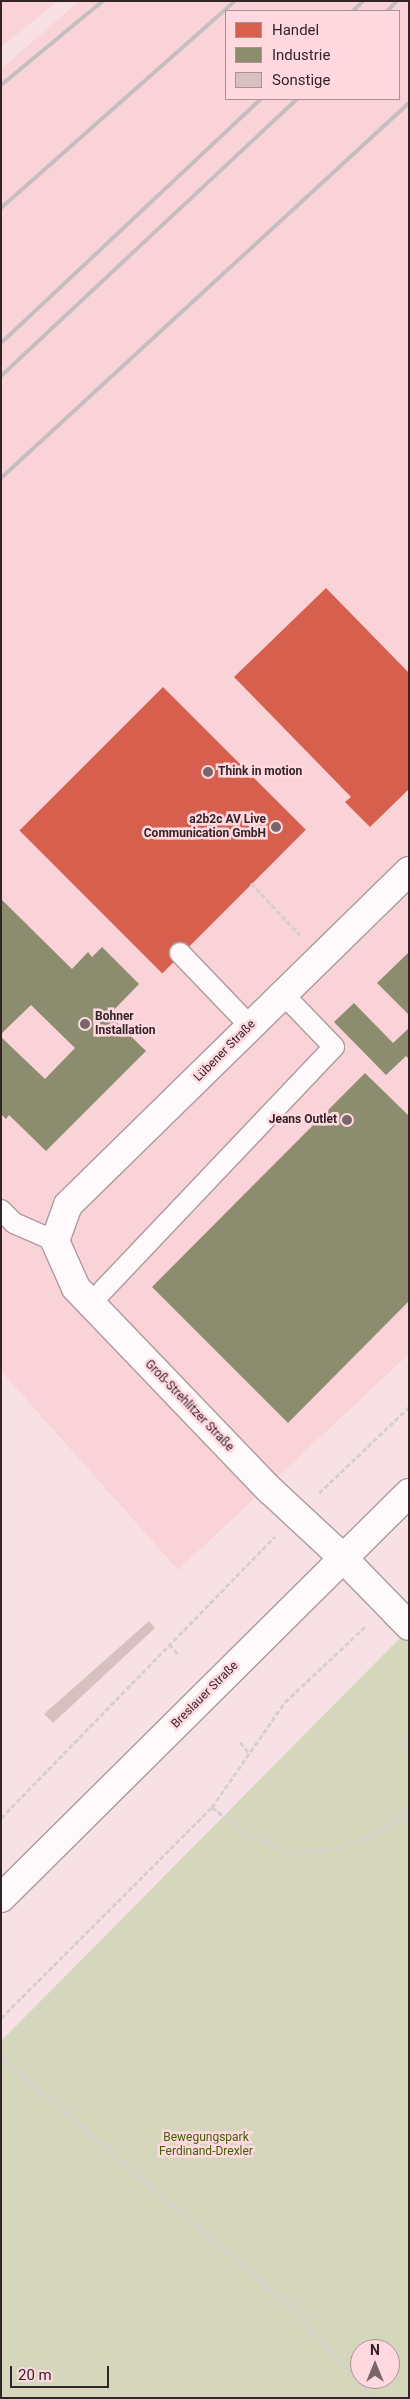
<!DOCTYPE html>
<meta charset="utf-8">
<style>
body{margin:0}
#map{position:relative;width:410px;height:2399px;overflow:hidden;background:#f7e1e5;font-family:Roboto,sans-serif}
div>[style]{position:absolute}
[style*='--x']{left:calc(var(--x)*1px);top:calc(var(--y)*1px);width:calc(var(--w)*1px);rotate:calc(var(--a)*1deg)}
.built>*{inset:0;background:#fad3d9}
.green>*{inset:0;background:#d4d7bb}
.shops>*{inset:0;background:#d6604d;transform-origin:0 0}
.industry>*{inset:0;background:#8c8c6e}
.building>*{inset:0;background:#d7c0c0}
.path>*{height:3px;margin-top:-1.5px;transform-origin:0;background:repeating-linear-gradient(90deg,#d6cfd1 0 5px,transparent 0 7.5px)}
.roads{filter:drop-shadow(1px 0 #ac9b9e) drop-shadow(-1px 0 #ac9b9e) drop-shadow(0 1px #ac9b9e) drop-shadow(0 -1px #ac9b9e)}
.service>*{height:20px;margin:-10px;padding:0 10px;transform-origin:10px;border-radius:10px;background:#fefafb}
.minor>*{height:28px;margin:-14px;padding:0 14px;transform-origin:14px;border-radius:14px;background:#fefafb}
.secondary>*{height:28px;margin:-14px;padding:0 14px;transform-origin:14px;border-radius:14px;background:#fefafb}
.rail>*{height:4px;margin:-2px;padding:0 2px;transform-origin:2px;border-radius:2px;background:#c4bec0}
.dots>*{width:14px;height:14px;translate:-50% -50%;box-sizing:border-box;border:2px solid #ffd9df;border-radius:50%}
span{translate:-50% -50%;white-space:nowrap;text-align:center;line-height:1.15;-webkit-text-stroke:5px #ffd9df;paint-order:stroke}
.poi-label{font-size:12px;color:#352427;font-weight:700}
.left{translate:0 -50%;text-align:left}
.right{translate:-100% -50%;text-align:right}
.street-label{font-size:12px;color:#352427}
.park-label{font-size:12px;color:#446002}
.frame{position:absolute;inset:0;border:2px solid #352427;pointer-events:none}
.legend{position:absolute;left:225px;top:10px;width:175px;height:90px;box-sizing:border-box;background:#ffd9df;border:1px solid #ae9195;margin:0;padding:6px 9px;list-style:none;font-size:15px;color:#352427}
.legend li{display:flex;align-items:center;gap:10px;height:25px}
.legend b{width:25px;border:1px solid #ae9195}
.north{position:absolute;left:350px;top:2339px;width:50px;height:50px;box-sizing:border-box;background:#ffd9df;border:1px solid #ae9195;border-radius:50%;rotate:0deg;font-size:14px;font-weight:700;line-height:20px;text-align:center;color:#352427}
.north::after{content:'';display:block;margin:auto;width:18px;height:22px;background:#79666a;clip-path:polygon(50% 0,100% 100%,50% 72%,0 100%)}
.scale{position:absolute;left:10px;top:2366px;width:99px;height:22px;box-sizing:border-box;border:2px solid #352427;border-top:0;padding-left:6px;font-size:15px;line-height:18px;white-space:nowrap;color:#352427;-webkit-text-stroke:4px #ffd9df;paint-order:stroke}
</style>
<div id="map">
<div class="built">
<div style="clip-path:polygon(1px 1px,58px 1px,1px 47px)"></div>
<div style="clip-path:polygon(evenodd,79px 1px,409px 1px,409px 1354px,178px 1570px,1px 1371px,1px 69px,79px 1px,226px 11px,399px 11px,399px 99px,226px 99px,226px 11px)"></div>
</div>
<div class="green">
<div style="clip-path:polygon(evenodd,409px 1629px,409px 2398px,1px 2398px,1px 2041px,409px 1629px,360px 2349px,390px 2349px,390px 2379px,360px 2379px,360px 2349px)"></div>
</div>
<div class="shops">
<div style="clip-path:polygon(326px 588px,409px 673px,409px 789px,370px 827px,345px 802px,351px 797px,234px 677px)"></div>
<div style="left:163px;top:687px;width:202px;height:203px;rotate:45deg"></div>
</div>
<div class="industry">
<div style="clip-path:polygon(1px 899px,72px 969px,88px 952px,92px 957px,102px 947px,139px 984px,109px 1015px,146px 1051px,46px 1151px,9px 1115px,6px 1119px,1px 1114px,1px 1037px,45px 1079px,75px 1048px,31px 1005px,1px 1034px)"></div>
<div style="clip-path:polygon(409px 952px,409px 1015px,377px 983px)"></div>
<div style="clip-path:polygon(354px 1003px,393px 1043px,409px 1028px,409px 1059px,406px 1056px,386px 1075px,334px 1022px)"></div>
<div style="clip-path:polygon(365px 1073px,409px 1116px,409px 1301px,288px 1423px,152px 1287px)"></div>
</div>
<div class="building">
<div style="clip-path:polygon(149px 1621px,155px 1628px,53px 1723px,44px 1714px)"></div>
</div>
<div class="path">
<div style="--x:251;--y:883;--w:71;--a:46.7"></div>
<div style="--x:319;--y:1493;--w:124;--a:-43.7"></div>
<div style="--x:169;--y:1644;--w:15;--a:48"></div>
<div style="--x:240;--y:1742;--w:14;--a:51"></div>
<div style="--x:401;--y:1742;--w:11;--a:45"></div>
<div style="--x:212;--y:1807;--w:43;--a:38.5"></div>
<div style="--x:246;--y:1834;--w:48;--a:22.2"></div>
<div style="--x:290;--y:1852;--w:51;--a:-3.4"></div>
<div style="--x:341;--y:1849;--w:50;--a:-25"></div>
<div style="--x:386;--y:1828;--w:30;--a:-40"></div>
<div style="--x:1;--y:1818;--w:393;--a:-45.8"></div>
<div style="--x:1;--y:2018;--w:298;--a:-45"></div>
<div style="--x:212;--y:1807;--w:128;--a:-55.2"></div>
<div style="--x:285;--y:1702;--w:111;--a:-43.2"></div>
<div style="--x:1;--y:2057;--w:386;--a:40.8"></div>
<div style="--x:293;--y:2309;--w:120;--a:47.7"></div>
</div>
<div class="roads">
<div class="service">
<div style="--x:180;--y:953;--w:101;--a:46.2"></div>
<div style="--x:1;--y:1210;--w:18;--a:45"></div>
<div style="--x:14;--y:1223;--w:45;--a:23.7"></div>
<div style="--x:90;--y:1304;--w:354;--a:-46.5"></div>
<div style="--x:334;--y:1047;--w:74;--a:-133.9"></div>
</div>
<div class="minor">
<div style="--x:409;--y:871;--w:477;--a:135.6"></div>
<div style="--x:68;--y:1205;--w:38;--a:110"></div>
<div style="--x:55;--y:1241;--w:51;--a:65.9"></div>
<div style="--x:76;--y:1288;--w:280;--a:46.2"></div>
<div style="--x:270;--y:1490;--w:98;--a:42.9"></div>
<div style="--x:342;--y:1557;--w:96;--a:45.8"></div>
</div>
<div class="secondary">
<div style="--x:1;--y:1898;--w:575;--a:-44.79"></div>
</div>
</div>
<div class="rail">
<div style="--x:353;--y:11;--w:14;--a:-45"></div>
<div style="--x:387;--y:11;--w:14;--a:-45"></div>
<div style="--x:1;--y:85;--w:132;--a:-39.5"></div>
<div style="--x:1;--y:208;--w:312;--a:-41.5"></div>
<div style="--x:1;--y:343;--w:357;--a:-43.2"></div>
<div style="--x:1;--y:376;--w:405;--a:-43.1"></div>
<div style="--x:1;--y:478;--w:554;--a:-42.59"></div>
</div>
<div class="dots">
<div style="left:208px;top:772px;background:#79666a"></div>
<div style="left:276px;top:827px;background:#79666a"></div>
<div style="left:85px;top:1024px;background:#79666a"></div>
<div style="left:347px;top:1120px;background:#79666a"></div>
</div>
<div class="poi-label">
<span class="left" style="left:218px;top:772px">Think in motion</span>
<span class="right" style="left:266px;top:827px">a2b2c AV Live<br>Communication GmbH</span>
<span class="left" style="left:95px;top:1024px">Bohner<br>Installation</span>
<span class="right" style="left:337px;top:1120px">Jeans Outlet</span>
</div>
<div class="street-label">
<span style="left:225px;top:1051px;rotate:-45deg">Lübener Straße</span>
<span style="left:189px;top:1406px;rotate:46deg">Groß-Strehlitzer Straße</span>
<span style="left:205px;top:1695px;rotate:-45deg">Breslauer Straße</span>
</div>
<div class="park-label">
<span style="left:206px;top:2145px">Bewegungspark<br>Ferdinand-Drexler</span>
</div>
<div class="frame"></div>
<ul class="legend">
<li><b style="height:14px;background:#d6604d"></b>Handel</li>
<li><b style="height:14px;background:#8c8c6e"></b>Industrie</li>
<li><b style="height:14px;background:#d7c0c0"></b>Sonstige</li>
</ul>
<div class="north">N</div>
<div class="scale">20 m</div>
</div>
